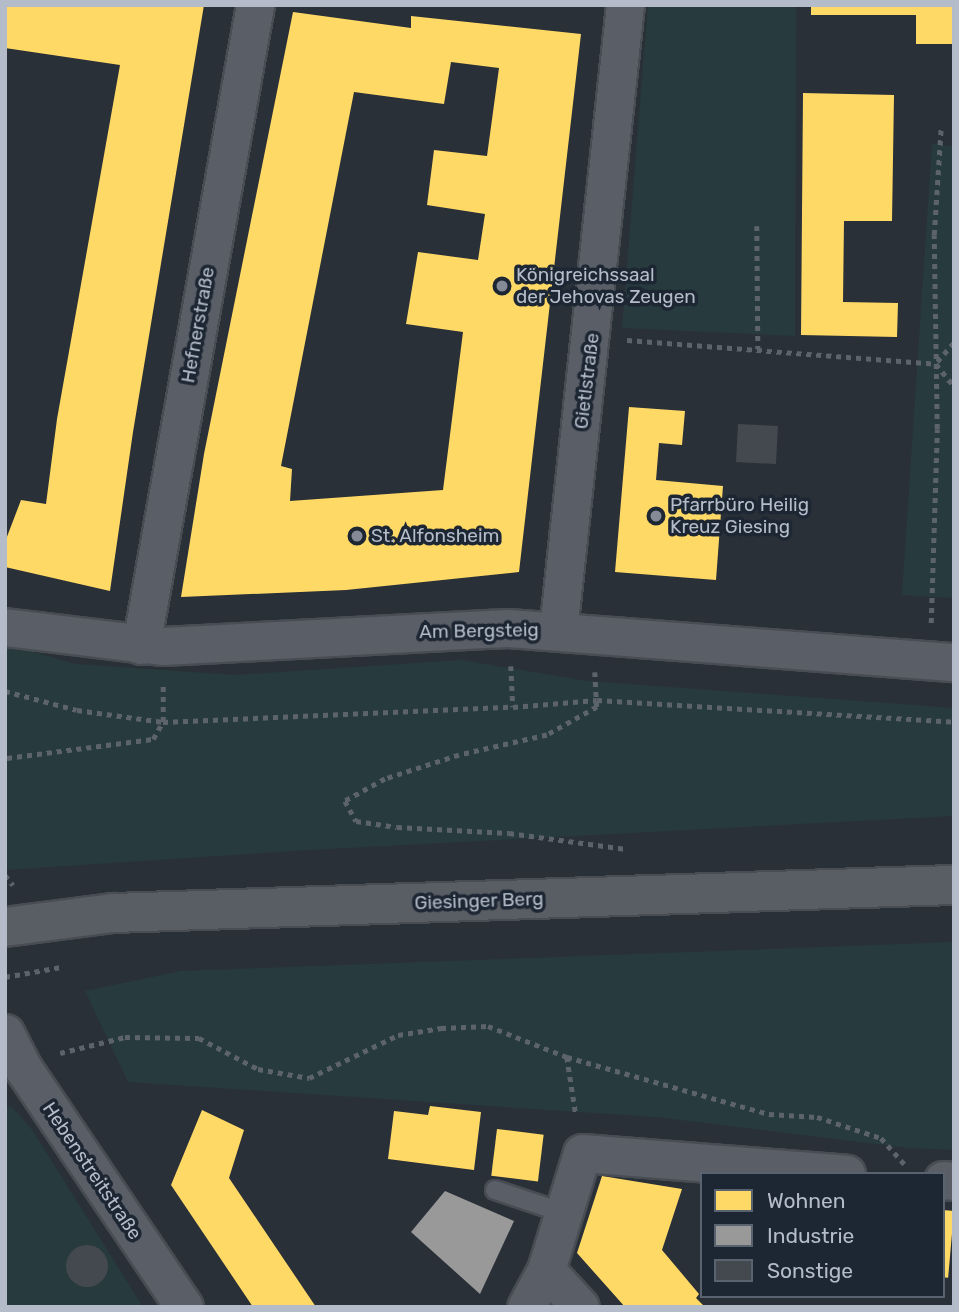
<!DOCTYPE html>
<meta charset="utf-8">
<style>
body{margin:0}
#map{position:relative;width:959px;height:1312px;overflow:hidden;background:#2a3038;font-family:Rubik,sans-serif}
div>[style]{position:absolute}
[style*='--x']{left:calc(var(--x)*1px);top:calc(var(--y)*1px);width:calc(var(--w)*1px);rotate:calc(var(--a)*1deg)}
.green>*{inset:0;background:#273a3e}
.homes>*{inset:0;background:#ffd966;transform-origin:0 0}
.industry>*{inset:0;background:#999}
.building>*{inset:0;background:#444950;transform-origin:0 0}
.round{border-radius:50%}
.path>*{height:4.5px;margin-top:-2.25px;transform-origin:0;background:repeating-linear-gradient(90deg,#5d636a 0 5px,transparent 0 10px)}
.roads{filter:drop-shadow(2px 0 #484c53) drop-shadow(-2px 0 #484c53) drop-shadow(0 2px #484c53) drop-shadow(0 -2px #484c53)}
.lane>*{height:18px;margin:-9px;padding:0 9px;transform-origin:9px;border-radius:9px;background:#5a5e66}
.street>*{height:37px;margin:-18.5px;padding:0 18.5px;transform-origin:18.5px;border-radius:18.5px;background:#5a5e66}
.secondary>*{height:38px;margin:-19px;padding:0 19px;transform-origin:19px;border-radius:19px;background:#595d64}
.dots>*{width:19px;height:19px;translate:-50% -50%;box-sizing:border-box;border:4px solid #1d2633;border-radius:50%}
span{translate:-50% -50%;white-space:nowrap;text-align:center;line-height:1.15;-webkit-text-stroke:7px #1d2633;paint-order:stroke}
.poi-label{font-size:19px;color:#b4bcc9}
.left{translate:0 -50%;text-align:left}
.street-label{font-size:19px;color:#b4bcc9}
.frame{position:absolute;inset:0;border:7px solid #b4bcc9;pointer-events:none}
.legend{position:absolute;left:700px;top:1172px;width:245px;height:126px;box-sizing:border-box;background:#1d2633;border:2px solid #59626f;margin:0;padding:9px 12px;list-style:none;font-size:21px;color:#b4bcc9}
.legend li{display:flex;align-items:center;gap:14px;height:35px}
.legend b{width:35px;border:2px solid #59626f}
</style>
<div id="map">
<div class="green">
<div style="clip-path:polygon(648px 5px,796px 5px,795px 336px,622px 328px)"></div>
<div style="clip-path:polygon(932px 144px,954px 146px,954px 598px,902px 595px)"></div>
<div style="clip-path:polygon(5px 644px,76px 664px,235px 675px,461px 660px,587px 681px,954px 708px,954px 816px,309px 850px,5px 870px)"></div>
<div style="clip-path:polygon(954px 942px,954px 1150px,909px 1148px,656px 1117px,128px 1082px,85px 991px,181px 971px)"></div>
<div style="clip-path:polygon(5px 1106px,12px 1107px,33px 1131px,143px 1307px,5px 1307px)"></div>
</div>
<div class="homes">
<div style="clip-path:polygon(5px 5px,204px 5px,133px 432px,110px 591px,5px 567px,5px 542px,21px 500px,46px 504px,57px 419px,120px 65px,5px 48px)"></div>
<div style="clip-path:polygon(811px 5px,954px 5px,954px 44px,916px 44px,916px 15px,811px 15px)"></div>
<div style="clip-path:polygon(evenodd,293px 12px,411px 28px,411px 16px,581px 34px,519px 572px,346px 590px,181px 597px,204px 454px,293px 12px,451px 62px,499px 68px,487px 156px,434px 150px,427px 205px,485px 214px,478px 260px,418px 252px,406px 324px,463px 332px,443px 490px,290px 501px,292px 469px,281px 466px,354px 92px,444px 104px,451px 62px)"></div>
<div style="clip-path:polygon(803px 93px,894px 95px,892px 221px,844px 221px,843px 302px,898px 303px,897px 337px,801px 335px)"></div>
<div style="clip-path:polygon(629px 407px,685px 411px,682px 445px,659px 443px,656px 480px,723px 486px,716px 580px,615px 572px)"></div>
<div style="clip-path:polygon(430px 1106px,481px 1112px,474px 1170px,388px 1159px,394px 1111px,428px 1115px)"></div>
<div style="clip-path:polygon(202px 1110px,244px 1130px,229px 1178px,316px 1307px,253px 1307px,171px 1185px)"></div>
<div style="left:497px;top:1129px;width:47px;height:47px;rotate:7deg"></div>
<div style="clip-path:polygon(602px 1176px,682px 1189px,662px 1250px,699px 1294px,696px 1298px,705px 1307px,625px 1307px,577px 1253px)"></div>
<div style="left:943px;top:1210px;width:11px;height:67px;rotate:5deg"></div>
</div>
<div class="industry">
<div style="clip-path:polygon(445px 1191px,514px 1221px,480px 1294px,411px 1232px)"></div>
</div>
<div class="building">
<div style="left:738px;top:424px;width:40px;height:38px;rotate:3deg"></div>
<div class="round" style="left:66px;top:1245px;width:42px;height:42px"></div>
</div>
<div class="path">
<div style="--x:757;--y:226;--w:123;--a:89.5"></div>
<div style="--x:627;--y:340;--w:310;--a:4.4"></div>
<div style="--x:954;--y:343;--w:28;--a:131"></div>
<div style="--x:936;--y:364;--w:28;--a:51"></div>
<div style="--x:931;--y:623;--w:194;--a:-88.2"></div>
<div style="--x:937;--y:429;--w:194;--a:-90.9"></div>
<div style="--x:934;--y:235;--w:108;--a:-86.3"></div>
<div style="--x:511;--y:666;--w:41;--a:87.2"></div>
<div style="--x:595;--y:672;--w:35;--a:87"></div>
<div style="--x:597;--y:707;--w:57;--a:150.8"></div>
<div style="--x:547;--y:735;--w:90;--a:167.2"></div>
<div style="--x:459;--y:755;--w:78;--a:162"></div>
<div style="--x:385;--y:779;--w:46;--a:151.2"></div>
<div style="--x:345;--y:801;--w:23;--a:61"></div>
<div style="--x:356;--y:821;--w:41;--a:8.3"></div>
<div style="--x:397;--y:827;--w:112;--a:3.1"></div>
<div style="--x:509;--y:833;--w:118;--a:7.8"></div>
<div style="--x:5;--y:691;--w:74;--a:14.8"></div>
<div style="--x:77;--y:710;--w:87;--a:7.9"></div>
<div style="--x:163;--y:722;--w:350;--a:-2.5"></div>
<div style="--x:513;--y:707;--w:84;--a:-4.8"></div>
<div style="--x:597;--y:700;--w:358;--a:3.5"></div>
<div style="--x:7;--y:758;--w:147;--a:-7.4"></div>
<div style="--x:153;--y:739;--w:20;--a:-60"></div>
<div style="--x:163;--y:722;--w:39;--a:-90"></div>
<div style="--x:5;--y:875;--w:13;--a:51"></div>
<div style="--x:5;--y:977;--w:57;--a:-10.1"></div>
<div style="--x:60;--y:1053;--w:67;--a:-13.8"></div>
<div style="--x:125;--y:1037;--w:74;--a:0.8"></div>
<div style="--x:199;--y:1038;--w:67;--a:27.7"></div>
<div style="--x:258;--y:1069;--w:52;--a:10"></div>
<div style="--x:309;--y:1078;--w:99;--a:-25.8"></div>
<div style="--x:398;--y:1035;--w:44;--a:-9.2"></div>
<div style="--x:441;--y:1028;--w:47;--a:-2.4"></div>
<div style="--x:488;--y:1026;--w:85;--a:21.4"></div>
<div style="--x:567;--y:1057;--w:210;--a:15.8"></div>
<div style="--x:769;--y:1114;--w:48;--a:3.6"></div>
<div style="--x:817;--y:1117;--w:67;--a:18.2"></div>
<div style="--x:881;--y:1138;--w:39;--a:48"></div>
<div style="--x:567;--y:1057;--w:59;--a:81.2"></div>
</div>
<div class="roads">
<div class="lane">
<div style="--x:495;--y:1190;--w:70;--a:18.4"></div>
</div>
<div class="street">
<div style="--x:5;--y:627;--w:159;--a:6.9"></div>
<div style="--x:163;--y:646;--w:345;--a:-3"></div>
<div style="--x:508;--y:628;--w:447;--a:4.4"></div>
<div style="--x:558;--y:631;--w:630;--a:-83.89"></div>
<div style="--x:141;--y:645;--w:650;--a:-79.9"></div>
<div style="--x:5;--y:1033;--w:39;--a:63"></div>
<div style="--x:23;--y:1068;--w:288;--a:56"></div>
<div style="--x:943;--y:1180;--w:11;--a:5"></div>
<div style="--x:546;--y:1270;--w:50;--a:47.4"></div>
<div style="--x:526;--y:1307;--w:42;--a:-61.6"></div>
<div style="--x:546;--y:1270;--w:122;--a:-72.9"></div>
<div style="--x:582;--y:1153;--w:265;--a:4.5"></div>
</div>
<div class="secondary">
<div style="--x:5;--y:927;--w:109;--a:-7.4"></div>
<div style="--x:113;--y:913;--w:841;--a:-1.91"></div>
</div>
</div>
<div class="dots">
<div style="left:502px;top:286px;background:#848b96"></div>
<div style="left:656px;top:516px;background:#848b96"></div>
<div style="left:357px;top:536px;background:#848b96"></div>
</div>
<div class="poi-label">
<span class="left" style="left:516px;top:286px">Königreichssaal<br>der Jehovas Zeugen</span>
<span class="left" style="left:670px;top:516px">Pfarrbüro Heilig<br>Kreuz Giesing</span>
<span class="left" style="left:371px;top:536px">St. Alfonsheim</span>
</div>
<div class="street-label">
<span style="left:198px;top:325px;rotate:-80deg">Hefnerstraße</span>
<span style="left:587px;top:381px;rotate:-83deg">Gietlstraße</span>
<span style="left:479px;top:631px;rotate:-1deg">Am Bergsteig</span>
<span style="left:479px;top:901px;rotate:-2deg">Giesinger Berg</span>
<span style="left:92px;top:1171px;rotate:56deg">Hebenstreitstraße</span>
</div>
<div class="frame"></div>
<ul class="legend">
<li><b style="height:19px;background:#ffd966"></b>Wohnen</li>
<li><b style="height:19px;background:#999"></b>Industrie</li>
<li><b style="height:19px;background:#444950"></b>Sonstige</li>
</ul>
</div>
